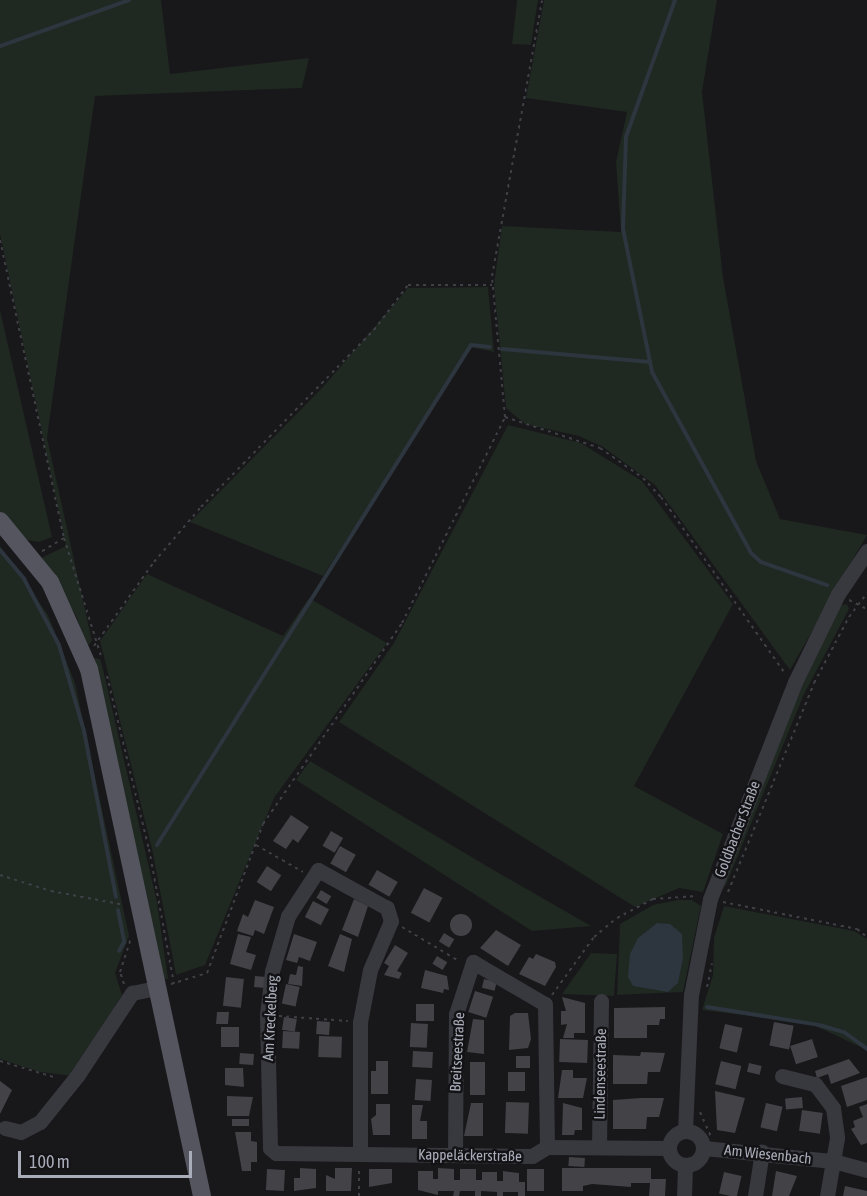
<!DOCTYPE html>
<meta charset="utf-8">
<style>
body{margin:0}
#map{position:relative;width:867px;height:1196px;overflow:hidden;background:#18171a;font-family:"Asap Condensed",sans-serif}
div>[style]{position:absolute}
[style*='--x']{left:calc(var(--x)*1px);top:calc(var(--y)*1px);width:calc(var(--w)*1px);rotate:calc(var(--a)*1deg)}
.green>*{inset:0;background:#1f2821}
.water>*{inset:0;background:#2d353e}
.stream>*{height:4px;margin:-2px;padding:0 2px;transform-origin:2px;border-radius:2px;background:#2d353e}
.building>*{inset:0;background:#424247;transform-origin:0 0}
.round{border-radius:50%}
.path>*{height:2px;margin-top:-1px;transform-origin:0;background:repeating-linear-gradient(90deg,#3e4046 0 3px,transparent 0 7.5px)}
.minor>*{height:15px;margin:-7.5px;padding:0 7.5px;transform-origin:7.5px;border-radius:7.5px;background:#38393f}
.minor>.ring{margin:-7.5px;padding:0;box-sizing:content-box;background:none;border:15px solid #38393f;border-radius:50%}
.major>*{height:18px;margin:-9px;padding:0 9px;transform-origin:9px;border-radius:9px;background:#54555e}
span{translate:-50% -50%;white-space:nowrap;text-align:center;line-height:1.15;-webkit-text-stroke:5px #131215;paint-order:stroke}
.street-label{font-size:15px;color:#a9adb9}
.scale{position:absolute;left:18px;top:1151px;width:174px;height:27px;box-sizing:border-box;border:3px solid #a9adb9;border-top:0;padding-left:8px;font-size:18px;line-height:21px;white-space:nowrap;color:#a9adb9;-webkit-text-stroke:4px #131215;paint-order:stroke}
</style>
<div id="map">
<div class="green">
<div style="clip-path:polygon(0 0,161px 0,170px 74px,309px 58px,302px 88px,95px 96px,47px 438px,92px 641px,87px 646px,76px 616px,41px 558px,66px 546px,0 234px)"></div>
<div style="clip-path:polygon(517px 0,538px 0,531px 45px,512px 44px)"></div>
<div style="clip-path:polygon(544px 0,717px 0,702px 92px,723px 277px,756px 461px,780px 519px,867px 535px,790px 670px,655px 485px,603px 447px,579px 436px,525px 424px,506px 408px,494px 285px,502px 226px,621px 232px,616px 162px,627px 112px,526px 98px)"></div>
<div style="clip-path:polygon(488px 287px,494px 352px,471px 347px,323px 576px,190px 522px,322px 388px,408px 288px)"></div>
<div style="clip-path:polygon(0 310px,52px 537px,39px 542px,27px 540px,0 511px)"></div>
<div style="clip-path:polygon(508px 425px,581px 443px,642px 481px,733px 604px,634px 786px,723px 834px,703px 892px,679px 888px,635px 907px,339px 722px,394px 643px)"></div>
<div style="clip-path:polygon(0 546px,48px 615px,75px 683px,129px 936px,115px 973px,122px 995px,73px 1076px,40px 1072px,0 1059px)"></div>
<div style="clip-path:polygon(147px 574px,283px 636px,309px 598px,387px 643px,274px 798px,205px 965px,176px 975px,152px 849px,100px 641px)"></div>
<div style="clip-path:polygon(847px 604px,849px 609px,804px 694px,726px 885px,717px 896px,752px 795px,819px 643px,839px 606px)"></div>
<div style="clip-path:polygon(93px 658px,100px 659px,102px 665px,157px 902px,168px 979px,164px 979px)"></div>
<div style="clip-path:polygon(310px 761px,485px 865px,591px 926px,532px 931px,296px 780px)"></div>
<div style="clip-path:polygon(678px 900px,692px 900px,701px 906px,683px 992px,617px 995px,620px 924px,653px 905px)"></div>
<div style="clip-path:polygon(724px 906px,854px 931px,867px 939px,867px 1050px,809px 1023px,702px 1010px,713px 975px,714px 938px)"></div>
<div style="clip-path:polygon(591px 953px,617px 954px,614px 996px,562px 994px)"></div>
</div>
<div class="water">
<div style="clip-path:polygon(657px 923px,670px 924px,682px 934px,683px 958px,678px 983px,668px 992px,633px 986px,628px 977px,630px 954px,638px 938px)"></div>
</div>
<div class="stream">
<div style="--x:675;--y:0;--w:145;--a:109.7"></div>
<div style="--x:626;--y:137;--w:92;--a:91.9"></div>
<div style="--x:623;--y:229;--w:146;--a:78.5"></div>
<div style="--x:652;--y:372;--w:206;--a:61.3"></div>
<div style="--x:751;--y:553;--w:13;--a:42"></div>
<div style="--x:761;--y:562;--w:70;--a:19.2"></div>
<div style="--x:0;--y:46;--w:137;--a:-19.6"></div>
<div style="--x:502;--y:349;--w:149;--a:5"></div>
<div style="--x:0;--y:550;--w:38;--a:50"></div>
<div style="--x:24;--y:579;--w:75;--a:62.1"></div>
<div style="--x:59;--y:645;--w:90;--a:73.8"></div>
<div style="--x:84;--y:731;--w:169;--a:79.1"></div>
<div style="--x:157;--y:845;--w:590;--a:-57.87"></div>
<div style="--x:471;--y:345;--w:19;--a:6"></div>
<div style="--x:118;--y:910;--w:33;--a:79"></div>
<div style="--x:124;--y:942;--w:10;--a:119"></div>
<div style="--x:707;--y:1007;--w:113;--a:9.1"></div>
<div style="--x:819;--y:1025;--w:26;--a:16"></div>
<div style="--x:844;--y:1032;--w:29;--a:36"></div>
</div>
<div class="building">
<div style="clip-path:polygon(291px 815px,309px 827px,298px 843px,293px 839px,286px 849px,273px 841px)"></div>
<div style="left:331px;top:831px;width:14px;height:17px;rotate:30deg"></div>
<div style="left:340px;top:846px;width:18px;height:20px;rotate:29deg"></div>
<div style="left:267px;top:866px;width:17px;height:19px;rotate:33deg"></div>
<div style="left:377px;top:870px;width:24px;height:17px;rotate:30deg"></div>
<div style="left:424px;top:888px;width:21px;height:28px;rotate:28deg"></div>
<div style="left:321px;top:890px;width:12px;height:9px;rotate:31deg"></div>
<div style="clip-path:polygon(354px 899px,368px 906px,358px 937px,342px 930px)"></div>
<div style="clip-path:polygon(255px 900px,274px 907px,264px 934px,255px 930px,253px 936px,237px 931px,243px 914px,248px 917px)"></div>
<div style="left:313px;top:901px;width:18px;height:18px;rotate:27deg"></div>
<div class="round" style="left:450px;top:914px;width:22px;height:22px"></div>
<div style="clip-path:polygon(496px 930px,521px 945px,508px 966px,480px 948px)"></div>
<div style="left:444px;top:933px;width:12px;height:10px;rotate:31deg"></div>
<div style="clip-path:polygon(238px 934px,251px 937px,246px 952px,256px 955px,251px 970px,230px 964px)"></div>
<div style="clip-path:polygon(294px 934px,317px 942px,310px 961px,299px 957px,297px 963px,286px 960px)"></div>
<div style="clip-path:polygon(340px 934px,352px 939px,344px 972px,328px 966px)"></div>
<div style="clip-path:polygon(395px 945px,408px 953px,397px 971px,402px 973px,399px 979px,384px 975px,389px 966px,384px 963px)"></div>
<div style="clip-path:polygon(536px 954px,555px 962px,556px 967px,545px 986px,519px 974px,529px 957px,533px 959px)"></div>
<div style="left:437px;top:956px;width:12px;height:9px;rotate:31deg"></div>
<div style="clip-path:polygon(298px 966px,303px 967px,302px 986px,288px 984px,290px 974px,296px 975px)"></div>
<div style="clip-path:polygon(425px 970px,447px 976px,449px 990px,444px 989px,443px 993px,421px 988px)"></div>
<div style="left:255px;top:976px;width:11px;height:11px;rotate:5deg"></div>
<div style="left:226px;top:977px;width:18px;height:29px;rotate:6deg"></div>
<div style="left:484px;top:979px;width:13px;height:9px;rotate:13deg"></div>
<div style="left:286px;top:984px;width:14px;height:20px;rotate:12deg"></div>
<div style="left:475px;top:991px;width:19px;height:22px;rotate:18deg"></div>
<div style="clip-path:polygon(562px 997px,585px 1003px,585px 1033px,574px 1033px,574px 1038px,563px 1038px,567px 1024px,561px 1025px,561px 1011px,566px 1011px)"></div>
<div style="left:416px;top:1004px;width:18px;height:17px"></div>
<div style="clip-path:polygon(665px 1007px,665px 1019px,660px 1019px,659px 1025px,647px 1025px,647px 1038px,614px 1038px,614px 1008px)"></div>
<div style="clip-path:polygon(217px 1012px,229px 1012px,228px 1024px,216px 1024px)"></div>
<div style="clip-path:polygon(515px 1013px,528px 1013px,531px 1039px,528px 1048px,509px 1050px,510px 1016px)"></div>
<div style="left:284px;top:1017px;width:13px;height:13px;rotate:9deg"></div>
<div style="clip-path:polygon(473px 1019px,484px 1020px,484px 1054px,467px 1052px)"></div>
<div style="left:317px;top:1021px;width:13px;height:13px;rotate:4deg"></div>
<div style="left:774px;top:1022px;width:20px;height:24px;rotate:11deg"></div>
<div style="left:411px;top:1023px;width:17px;height:24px;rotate:3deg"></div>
<div style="left:725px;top:1024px;width:18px;height:25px;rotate:13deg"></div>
<div style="left:221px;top:1027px;width:18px;height:20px"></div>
<div style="left:283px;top:1031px;width:17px;height:17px;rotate:3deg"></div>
<div style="left:319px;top:1036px;width:23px;height:21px;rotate:2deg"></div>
<div style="left:560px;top:1039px;width:28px;height:23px;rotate:2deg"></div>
<div style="left:812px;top:1039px;width:19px;height:23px;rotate:72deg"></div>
<div style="left:413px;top:1051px;width:20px;height:16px;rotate:3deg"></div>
<div style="clip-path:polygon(641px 1052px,665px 1053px,660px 1072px,648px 1072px,647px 1084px,613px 1084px,613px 1055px,640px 1056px)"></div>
<div style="left:240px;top:1053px;width:14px;height:11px;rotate:4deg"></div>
<div style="left:516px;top:1056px;width:14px;height:12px"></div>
<div style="clip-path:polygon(849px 1059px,860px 1073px,831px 1084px,828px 1074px,817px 1078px,815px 1071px)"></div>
<div style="clip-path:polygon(376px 1061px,388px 1061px,388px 1094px,371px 1094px,371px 1071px,376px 1071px)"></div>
<div style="left:721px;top:1061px;width:21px;height:24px;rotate:14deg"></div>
<div style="left:470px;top:1062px;width:15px;height:33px"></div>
<div style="left:749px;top:1063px;width:13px;height:9px;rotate:13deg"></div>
<div style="clip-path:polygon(225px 1068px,243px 1068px,244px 1087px,225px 1085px)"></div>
<div style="clip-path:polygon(562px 1070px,573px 1070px,573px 1078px,587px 1078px,583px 1098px,558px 1098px)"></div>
<div style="left:508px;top:1072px;width:17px;height:19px"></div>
<div style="clip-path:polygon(867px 1077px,867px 1100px,847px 1107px,841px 1086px)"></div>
<div style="left:416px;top:1079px;width:16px;height:21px;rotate:4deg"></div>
<div style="clip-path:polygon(0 1081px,12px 1090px,0 1114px)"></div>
<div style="clip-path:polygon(715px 1091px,745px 1098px,735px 1133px,717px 1130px)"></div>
<div style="clip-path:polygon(227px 1096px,253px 1097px,249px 1116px,227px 1116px)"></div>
<div style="left:802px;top:1097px;width:11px;height:17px;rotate:85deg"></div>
<div style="clip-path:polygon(641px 1098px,664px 1098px,659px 1117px,647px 1117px,646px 1129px,613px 1129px,613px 1100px)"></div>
<div style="left:506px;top:1102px;width:23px;height:31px;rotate:2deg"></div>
<div style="clip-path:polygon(471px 1103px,483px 1103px,483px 1136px,464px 1136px)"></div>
<div style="clip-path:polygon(563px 1103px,582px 1108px,582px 1130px,575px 1130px,574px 1135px,562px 1135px)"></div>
<div style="left:766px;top:1103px;width:17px;height:25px;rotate:13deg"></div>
<div style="clip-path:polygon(376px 1104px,390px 1104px,390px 1135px,373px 1135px,371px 1119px,376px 1115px)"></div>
<div style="clip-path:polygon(867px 1104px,867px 1143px,861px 1145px,851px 1129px,855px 1127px,853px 1121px,863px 1117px,859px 1107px)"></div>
<div style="clip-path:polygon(412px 1105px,423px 1105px,420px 1121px,427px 1121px,427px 1139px,412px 1139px)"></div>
<div style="left:802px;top:1110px;width:21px;height:21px;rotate:8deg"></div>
<div style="left:232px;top:1119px;width:17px;height:7px"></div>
<div style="clip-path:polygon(235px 1132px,251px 1132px,251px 1141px,257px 1142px,257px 1162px,251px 1162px,251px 1171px,242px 1171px)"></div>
<div style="left:569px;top:1157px;width:16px;height:9px;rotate:4deg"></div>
<div style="clip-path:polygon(300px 1168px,316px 1169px,316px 1188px,294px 1191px,294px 1178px,300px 1178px)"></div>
<div style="clip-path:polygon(335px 1168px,352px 1168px,351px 1191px,326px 1191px,326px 1175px,335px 1179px)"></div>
<div style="clip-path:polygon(438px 1168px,454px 1169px,454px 1180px,460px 1180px,460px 1169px,476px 1169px,476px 1180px,482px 1180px,482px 1172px,497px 1172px,497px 1181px,503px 1181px,503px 1171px,519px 1173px,519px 1182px,525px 1182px,525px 1196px,518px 1196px,518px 1192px,503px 1192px,503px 1196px,497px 1196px,497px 1192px,481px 1191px,481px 1196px,475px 1196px,475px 1191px,460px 1191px,459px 1196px,453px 1196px,454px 1191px,438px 1191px,438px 1195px,418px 1190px,418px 1171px,433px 1171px,433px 1179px,438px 1179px)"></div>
<div style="clip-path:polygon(562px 1168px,651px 1168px,651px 1179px,666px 1179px,665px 1196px,649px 1196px,650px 1183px,631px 1183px,631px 1187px,592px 1184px,583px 1186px,583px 1191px,562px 1191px)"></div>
<div style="left:267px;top:1169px;width:18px;height:21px;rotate:3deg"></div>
<div style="clip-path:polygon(369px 1169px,392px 1169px,392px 1183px,369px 1187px)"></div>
<div style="left:527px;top:1169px;width:17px;height:22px"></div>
<div style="clip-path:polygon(776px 1171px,797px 1176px,789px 1196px,772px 1196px)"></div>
<div style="left:724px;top:1172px;width:18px;height:22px;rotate:13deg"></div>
<div style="clip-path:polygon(845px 1186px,867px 1191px,867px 1196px,843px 1196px)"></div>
</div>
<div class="path">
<div style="--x:0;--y:240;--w:305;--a:77.9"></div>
<div style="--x:64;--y:538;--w:26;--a:149"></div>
<div style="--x:505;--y:417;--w:100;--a:18.1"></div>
<div style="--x:600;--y:448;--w:52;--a:34.9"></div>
<div style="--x:643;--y:478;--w:26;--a:47"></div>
<div style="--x:661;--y:497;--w:214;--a:54.9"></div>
<div style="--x:64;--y:538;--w:127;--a:72.6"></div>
<div style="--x:849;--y:600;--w:20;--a:27"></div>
<div style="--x:94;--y:646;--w:103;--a:-54.5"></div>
<div style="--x:154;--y:562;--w:72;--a:-49.5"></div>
<div style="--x:201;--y:507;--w:248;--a:-45.7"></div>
<div style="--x:374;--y:330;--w:56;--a:-52.9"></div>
<div style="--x:408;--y:285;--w:84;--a:0"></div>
<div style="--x:107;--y:676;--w:178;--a:76.4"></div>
<div style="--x:149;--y:849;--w:137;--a:79.5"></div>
<div style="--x:256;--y:845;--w:54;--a:29.9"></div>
<div style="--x:0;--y:875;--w:53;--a:17.4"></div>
<div style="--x:51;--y:891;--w:75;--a:10.7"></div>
<div style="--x:728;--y:892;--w:226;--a:-67.6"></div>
<div style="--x:814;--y:683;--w:75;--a:-62.1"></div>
<div style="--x:849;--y:617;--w:30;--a:-53"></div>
<div style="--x:723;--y:902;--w:137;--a:11.4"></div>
<div style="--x:857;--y:929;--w:13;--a:39"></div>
<div style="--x:402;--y:927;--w:66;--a:30.8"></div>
<div style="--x:124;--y:984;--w:13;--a:-108"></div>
<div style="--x:120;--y:972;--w:36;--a:-72"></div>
<div style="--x:171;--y:984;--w:38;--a:-17"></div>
<div style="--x:207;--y:973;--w:159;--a:-69.4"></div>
<div style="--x:263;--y:824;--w:244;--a:-55.3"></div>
<div style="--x:402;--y:623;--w:230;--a:-63.4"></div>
<div style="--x:505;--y:417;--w:142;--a:-95.3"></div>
<div style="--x:492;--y:276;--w:280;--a:-79.7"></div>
<div style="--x:707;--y:987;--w:24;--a:-78"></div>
<div style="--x:552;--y:995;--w:72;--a:-54.1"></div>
<div style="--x:594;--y:937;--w:30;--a:-40"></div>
<div style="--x:617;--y:918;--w:41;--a:-27.8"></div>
<div style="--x:653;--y:899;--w:44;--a:-3.9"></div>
<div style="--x:279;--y:1016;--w:69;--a:4.1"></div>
<div style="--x:0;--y:1061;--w:59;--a:16.6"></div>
<div style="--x:700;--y:1112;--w:27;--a:66"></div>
<div style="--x:359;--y:1196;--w:30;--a:-90"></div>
</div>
<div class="minor">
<div style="--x:782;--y:1076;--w:34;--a:14"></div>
<div style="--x:815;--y:1084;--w:30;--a:53"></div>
<div style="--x:833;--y:1108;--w:30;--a:82"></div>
<div style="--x:837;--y:1138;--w:59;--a:99.8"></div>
<div style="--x:5;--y:1128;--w:16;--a:14"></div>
<div style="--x:21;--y:1132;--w:21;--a:-28"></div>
<div style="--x:40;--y:1122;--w:59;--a:-51.2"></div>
<div style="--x:77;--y:1076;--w:100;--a:-56.5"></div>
<div style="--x:132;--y:993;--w:25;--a:-12"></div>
<div class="ring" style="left:669px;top:1131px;width:19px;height:19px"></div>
<div style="--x:685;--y:1131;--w:136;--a:-87.5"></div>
<div style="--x:691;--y:995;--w:98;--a:-78.8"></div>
<div style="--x:710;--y:899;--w:233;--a:-68.6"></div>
<div style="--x:795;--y:682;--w:98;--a:-64"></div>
<div style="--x:838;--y:594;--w:52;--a:-56"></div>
<div style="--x:599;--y:1147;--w:146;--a:-89.2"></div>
<div style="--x:704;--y:1148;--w:130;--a:5.8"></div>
<div style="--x:833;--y:1161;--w:35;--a:15"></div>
<div style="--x:360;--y:1154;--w:132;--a:-90"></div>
<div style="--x:360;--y:1022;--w:53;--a:-79.1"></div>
<div style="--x:370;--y:970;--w:53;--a:-66.8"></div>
<div style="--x:391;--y:921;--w:14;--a:-107"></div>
<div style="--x:387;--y:908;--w:79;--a:-151.2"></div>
<div style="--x:318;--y:870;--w:55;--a:123.1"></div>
<div style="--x:288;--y:916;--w:57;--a:106.2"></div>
<div style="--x:272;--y:971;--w:44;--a:96.5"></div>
<div style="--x:267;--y:1015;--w:133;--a:88.7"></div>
<div style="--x:270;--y:1148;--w:8;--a:40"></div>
<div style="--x:276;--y:1153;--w:84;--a:0.7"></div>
<div style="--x:360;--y:1154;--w:172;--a:0.7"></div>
<div style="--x:532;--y:1156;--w:17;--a:-31"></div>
<div style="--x:547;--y:1147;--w:122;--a:0.5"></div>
<div style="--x:455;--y:1155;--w:141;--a:-89.6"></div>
<div style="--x:456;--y:1014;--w:55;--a:-71.9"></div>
<div style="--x:473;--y:962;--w:83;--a:30.3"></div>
<div style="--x:545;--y:1004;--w:143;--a:89.2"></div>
<div style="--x:684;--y:1196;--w:30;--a:-88"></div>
<div style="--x:755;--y:1196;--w:45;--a:-81"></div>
</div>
<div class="major">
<div style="--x:0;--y:521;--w:79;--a:50.7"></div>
<div style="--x:50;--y:582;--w:95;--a:65.9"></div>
<div style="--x:89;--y:669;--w:539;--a:77.9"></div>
</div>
<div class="street-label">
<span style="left:737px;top:829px;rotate:-69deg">Goldbacher Straße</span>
<span style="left:270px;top:1018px;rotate:-87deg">Am Kreckelberg</span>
<span style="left:457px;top:1052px;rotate:-87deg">Breitseestraße</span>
<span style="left:600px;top:1074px;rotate:-89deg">Lindenseestraße</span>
<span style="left:768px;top:1154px;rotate:6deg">Am Wiesenbach</span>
<span style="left:470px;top:1155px;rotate:1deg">Kappeläckerstraße</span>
</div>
<div class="scale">100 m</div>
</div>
